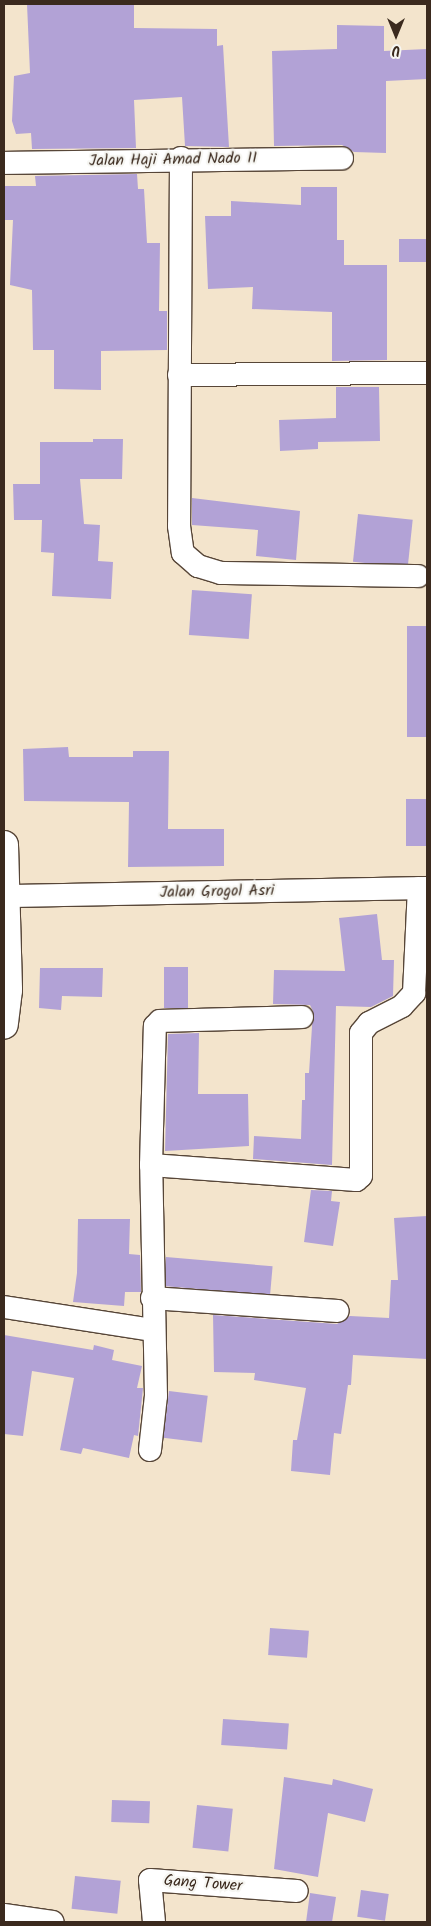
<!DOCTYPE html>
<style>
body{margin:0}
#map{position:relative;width:431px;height:1926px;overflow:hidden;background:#f3e4cc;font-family:Kalam,sans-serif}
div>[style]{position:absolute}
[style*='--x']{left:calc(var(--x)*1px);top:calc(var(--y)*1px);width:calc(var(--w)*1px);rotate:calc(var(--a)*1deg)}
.building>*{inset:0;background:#b2a2d6;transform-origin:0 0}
.roads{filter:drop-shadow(1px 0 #574638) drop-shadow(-1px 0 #574638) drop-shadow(0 1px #574638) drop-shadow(0 -1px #574638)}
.minor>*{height:22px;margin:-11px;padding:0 11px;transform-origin:11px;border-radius:11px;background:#fff}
.tertiary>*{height:28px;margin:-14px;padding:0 14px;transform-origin:14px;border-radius:14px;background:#fff}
span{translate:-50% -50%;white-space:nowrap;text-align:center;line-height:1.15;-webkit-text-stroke:4.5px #f6f6f2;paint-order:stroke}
.street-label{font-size:16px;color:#3b2a1e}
.frame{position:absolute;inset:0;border:5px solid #3b2a1e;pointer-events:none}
.north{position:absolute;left:371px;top:10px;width:50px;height:50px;-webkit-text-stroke:4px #f6f6f2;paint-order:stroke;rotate:180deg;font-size:14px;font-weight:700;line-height:20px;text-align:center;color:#3b2a1e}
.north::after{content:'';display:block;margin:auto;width:18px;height:22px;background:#3b2a1e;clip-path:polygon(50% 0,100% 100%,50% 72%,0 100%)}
</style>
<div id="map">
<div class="building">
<div style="clip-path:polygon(27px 4px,134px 4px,134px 28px,217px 29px,217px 46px,223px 45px,229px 147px,185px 146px,182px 97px,134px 100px,136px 148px,32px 149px,31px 133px,16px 134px,12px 121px,14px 76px,30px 73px)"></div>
<div style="clip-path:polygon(337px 25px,384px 26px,384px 51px,427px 49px,427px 79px,386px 81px,386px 153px,354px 152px,342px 145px,274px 146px,272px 51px,337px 49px)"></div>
<div style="clip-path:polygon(137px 174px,138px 189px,144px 189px,147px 243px,160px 243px,159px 311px,167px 311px,167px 350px,101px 351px,101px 390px,54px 389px,54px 350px,33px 350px,32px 290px,10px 285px,13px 220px,4px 220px,4px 186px,36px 186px,35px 176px)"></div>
<div style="clip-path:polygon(301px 187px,337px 187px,337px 240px,344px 240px,344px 265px,387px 265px,387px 360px,332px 361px,332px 312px,252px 309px,253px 287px,208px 289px,205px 216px,231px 216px,231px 201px,301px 205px)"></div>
<div style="left:399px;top:239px;width:28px;height:23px"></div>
<div style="clip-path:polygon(336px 387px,379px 387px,380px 441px,318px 442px,318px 449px,280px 451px,279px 420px,336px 418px)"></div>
<div style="clip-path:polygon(93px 439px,123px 439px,122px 479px,80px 479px,84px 524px,100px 525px,98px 561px,113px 562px,111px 599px,52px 596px,54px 553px,41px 552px,42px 520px,14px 520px,13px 484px,40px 484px,40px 442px,93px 442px)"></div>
<div style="clip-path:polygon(192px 498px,300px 511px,296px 560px,256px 556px,258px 530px,192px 525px)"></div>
<div style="left:358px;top:514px;width:55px;height:48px;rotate:6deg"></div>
<div style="left:192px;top:590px;width:60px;height:45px;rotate:4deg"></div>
<div style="left:407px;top:626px;width:20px;height:111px"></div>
<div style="clip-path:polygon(68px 747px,69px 757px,133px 757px,133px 751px,169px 751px,168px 829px,224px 829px,224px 866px,128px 867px,129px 802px,24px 801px,23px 749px)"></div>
<div style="left:427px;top:799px;width:47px;height:21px;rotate:90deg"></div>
<div style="clip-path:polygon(377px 914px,382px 960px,394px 960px,393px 996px,371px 1007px,336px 1006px,332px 1165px,253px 1159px,254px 1136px,301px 1139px,302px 1100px,305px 1100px,305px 1073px,309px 1073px,313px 1011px,310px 1005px,273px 1004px,274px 970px,345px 971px,339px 918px)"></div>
<div style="left:164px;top:967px;width:24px;height:41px"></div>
<div style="clip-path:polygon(40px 968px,103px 968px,102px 997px,62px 996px,61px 1010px,39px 1008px)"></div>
<div style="clip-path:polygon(199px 1033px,198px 1094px,248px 1094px,249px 1146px,165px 1151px,168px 1034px)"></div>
<div style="clip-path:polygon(311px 1190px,332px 1191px,331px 1201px,340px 1202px,333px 1246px,304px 1242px)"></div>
<div style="clip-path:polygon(427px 1216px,427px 1359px,353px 1355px,351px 1385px,348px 1385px,341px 1434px,334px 1433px,330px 1475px,291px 1471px,293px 1440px,297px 1440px,306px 1388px,254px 1380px,255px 1373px,214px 1372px,213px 1315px,337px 1324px,350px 1316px,389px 1318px,391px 1280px,398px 1280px,394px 1218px)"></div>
<div style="clip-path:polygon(78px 1219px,130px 1219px,129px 1254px,140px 1255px,141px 1292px,125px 1292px,124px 1306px,73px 1302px,77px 1273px)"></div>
<div style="left:166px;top:1257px;width:107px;height:29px;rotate:5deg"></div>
<div style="clip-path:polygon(4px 1335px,93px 1350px,94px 1345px,114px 1350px,112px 1360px,142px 1366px,137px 1388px,143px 1388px,138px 1436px,134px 1435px,129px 1458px,83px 1448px,81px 1454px,60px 1450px,74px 1378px,32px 1371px,23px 1436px,4px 1434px)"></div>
<div style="left:169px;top:1391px;width:39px;height:47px;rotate:7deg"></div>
<div style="left:270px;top:1628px;width:39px;height:27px;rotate:4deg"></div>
<div style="left:223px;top:1719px;width:66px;height:26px;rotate:4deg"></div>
<div style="clip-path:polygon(284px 1777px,332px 1785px,333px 1779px,373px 1789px,365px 1822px,328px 1813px,318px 1877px,274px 1869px)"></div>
<div style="left:112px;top:1800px;width:38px;height:22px;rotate:2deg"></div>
<div style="left:197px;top:1805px;width:36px;height:43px;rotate:6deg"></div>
<div style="left:75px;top:1876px;width:46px;height:33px;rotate:6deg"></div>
<div style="left:361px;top:1890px;width:28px;height:27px;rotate:8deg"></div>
<div style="clip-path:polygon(310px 1893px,336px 1897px,332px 1922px,306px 1922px)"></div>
</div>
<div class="roads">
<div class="minor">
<div style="--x:181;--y:158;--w:368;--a:90.3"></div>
<div style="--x:179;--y:526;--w:27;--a:82"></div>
<div style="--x:183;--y:553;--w:20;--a:41"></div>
<div style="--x:198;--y:566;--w:24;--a:17"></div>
<div style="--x:221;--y:573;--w:197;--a:0.9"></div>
<div style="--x:4;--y:163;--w:338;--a:-0.8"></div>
<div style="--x:179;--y:375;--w:248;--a:-0.5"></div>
<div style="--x:7;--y:896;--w:420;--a:-1.1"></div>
<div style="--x:151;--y:1165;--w:206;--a:4.2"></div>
<div style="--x:356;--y:1180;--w:6;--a:-39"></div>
<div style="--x:361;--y:1176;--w:143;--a:-90"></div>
<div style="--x:361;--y:1033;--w:13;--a:-51"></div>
<div style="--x:369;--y:1023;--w:37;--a:-27"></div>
<div style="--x:402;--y:1006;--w:18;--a:-47"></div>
<div style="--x:414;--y:993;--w:105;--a:-87.3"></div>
<div style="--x:152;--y:1298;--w:186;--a:4"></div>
<div style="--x:4;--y:1307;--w:151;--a:8.8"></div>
<div style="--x:150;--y:1450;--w:54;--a:-83.7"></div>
<div style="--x:156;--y:1396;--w:231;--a:-91.2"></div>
<div style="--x:151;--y:1165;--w:139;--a:-88.4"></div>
<div style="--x:155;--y:1026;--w:7;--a:-45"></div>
<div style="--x:160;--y:1021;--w:142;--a:-1.6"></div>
<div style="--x:4;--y:1915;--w:49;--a:8.1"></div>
<div style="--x:154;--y:1922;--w:42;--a:-95.4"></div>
<div style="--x:150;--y:1880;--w:147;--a:4.3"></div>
</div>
<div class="tertiary">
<div style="--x:4;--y:845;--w:145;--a:88.4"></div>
<div style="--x:8;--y:990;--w:35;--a:97"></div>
</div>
</div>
<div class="street-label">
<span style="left:173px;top:160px;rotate:-1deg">Jalan Haji Amad Nado II</span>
<span style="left:217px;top:892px;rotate:-1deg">Jalan Grogol Asri</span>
<span style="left:203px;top:1884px;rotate:4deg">Gang Tower</span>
</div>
<div class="frame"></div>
<div class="north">U</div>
</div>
